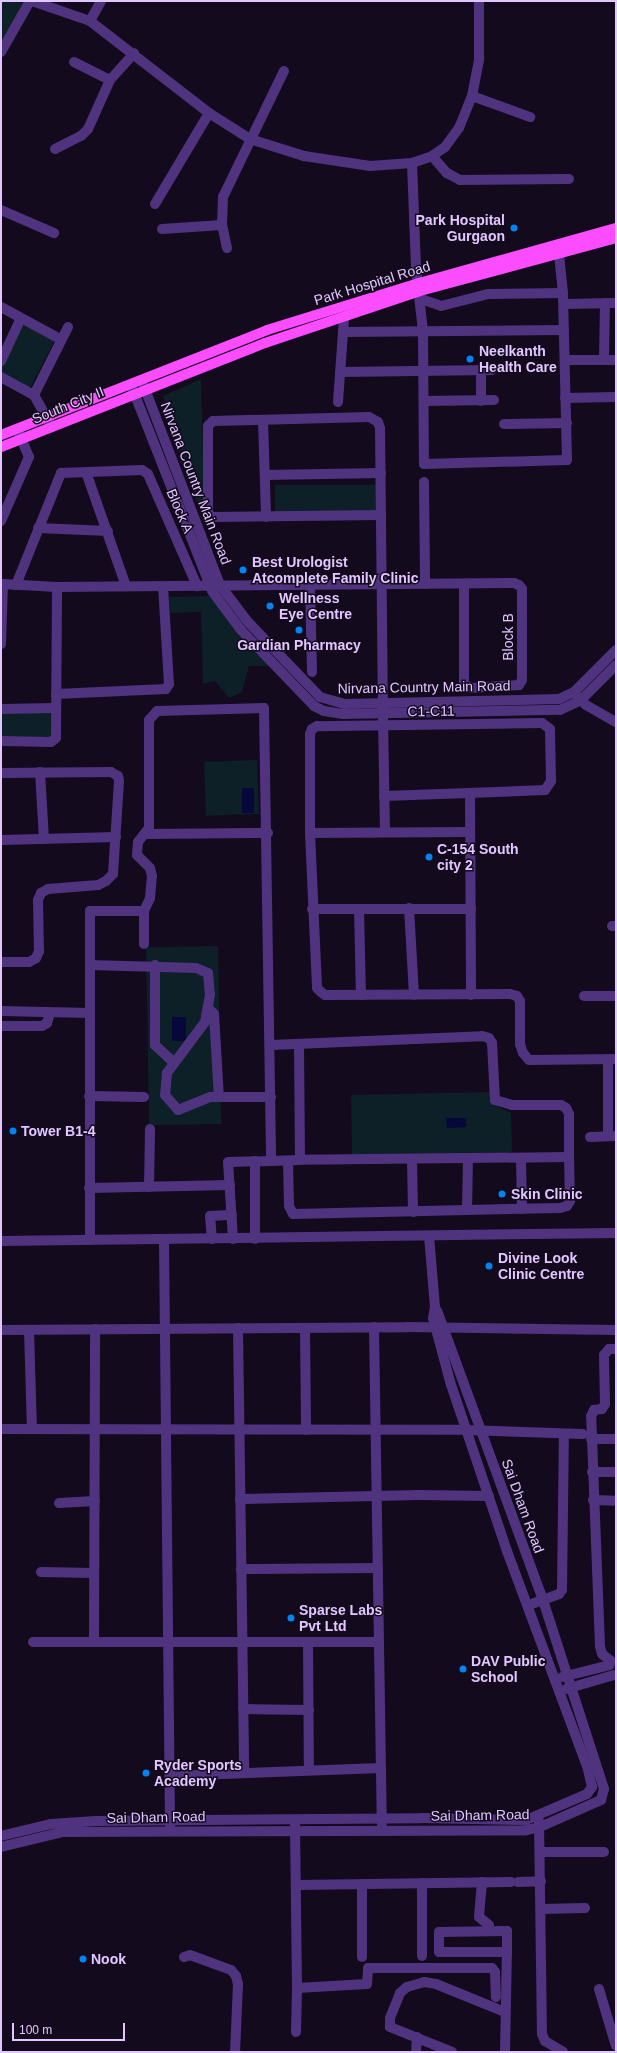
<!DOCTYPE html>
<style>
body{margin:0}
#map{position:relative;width:617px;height:2053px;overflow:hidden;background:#140a1d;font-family:Helvetica,sans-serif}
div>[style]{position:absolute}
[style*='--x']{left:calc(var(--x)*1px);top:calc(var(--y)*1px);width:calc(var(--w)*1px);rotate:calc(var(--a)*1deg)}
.green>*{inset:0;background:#0d1f27;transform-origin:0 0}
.water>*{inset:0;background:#06073a;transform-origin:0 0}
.minor>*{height:10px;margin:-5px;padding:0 5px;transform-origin:5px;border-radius:5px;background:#50337f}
.major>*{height:10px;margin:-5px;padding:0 5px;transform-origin:5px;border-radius:5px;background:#fb4dff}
.dots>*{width:11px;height:11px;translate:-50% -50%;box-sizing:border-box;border:2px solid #140a1d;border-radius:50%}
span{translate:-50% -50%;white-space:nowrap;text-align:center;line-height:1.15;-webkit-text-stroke:3px #140a1d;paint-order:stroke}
.poi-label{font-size:14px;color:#e1c6ff;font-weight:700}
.right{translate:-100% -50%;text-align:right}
.left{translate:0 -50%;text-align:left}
.street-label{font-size:14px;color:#e1c6ff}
.frame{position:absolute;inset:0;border:2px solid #e1c6ff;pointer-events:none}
.scale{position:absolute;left:12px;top:2023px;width:113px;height:18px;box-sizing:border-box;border:2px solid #e1c6ff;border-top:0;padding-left:5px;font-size:12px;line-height:14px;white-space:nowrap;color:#e1c6ff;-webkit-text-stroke:3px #140a1d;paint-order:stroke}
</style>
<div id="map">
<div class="green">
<div style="clip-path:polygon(1px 1px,26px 3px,1px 53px)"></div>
<div style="clip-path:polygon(23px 324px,55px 340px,29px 390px,1px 375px,1px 367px)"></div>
<div style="clip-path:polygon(201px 379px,205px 527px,163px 396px)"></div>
<div style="left:377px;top:485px;width:32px;height:102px;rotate:90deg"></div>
<div style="clip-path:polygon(210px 596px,236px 633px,270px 666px,249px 666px,242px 692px,229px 698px,215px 681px,203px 684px,201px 612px,170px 613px,169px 597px)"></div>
<div style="left:54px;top:712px;width:26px;height:52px;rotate:90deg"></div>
<div style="left:257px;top:760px;width:54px;height:53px;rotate:88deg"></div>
<div style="left:218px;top:946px;width:178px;height:72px;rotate:89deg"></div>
<div style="clip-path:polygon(491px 1092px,491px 1103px,511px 1113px,512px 1152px,352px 1155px,351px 1095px)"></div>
</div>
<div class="water">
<div style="left:242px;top:788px;width:12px;height:25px"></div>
<div style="left:172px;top:1017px;width:14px;height:24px"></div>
<div style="clip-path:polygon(446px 1118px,466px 1118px,466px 1127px,447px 1128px)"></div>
</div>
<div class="minor">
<div style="--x:32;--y:1;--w:61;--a:19"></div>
<div style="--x:90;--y:21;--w:150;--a:37.7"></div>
<div style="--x:209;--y:113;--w:49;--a:32.4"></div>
<div style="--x:250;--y:139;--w:57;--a:17.5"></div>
<div style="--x:304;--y:156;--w:67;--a:8.6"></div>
<div style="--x:370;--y:166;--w:42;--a:-4.1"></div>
<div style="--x:412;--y:163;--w:21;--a:-19"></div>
<div style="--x:432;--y:156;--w:16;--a:-35"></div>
<div style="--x:445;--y:147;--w:24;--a:-54"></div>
<div style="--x:459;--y:128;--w:35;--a:-68"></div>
<div style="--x:472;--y:96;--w:38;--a:-79"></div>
<div style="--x:479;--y:59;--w:58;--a:-90"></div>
<div style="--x:90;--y:21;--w:23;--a:-61"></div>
<div style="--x:1;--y:52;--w:59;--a:-60.4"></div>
<div style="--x:74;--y:62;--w:40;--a:26.6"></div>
<div style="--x:472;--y:96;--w:62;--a:19.9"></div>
<div style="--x:55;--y:149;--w:29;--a:-27"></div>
<div style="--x:81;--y:136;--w:10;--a:-45"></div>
<div style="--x:88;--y:129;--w:54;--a:-65.8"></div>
<div style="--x:110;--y:80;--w:36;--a:-48"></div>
<div style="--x:432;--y:156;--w:23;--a:49"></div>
<div style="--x:447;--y:173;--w:15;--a:28"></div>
<div style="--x:460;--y:180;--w:109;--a:-0.5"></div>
<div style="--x:412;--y:163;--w:106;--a:87.8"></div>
<div style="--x:416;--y:269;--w:62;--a:83.6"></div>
<div style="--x:423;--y:331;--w:133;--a:89.6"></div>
<div style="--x:424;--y:464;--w:143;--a:-1.6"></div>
<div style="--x:567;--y:460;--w:167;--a:-91.4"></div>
<div style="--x:563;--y:293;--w:48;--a:-95.9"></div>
<div style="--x:155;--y:204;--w:106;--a:-59.3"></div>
<div style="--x:1;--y:210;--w:58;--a:23.5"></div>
<div style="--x:162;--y:229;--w:60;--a:-3.8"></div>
<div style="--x:227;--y:248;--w:24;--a:-102"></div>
<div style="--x:222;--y:225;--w:28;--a:-88"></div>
<div style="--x:223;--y:197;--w:140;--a:-64.2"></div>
<div style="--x:421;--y:299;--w:21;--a:19"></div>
<div style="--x:441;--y:306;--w:49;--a:-14.3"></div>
<div style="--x:488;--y:294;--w:75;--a:-0.8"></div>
<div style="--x:564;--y:304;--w:52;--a:-1.1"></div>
<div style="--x:1;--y:307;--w:67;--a:28.5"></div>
<div style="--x:343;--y:332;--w:221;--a:-0.5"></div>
<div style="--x:565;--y:360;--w:51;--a:0"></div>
<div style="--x:604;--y:360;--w:57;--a:-89"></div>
<div style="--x:1;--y:361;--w:47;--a:-65.1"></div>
<div style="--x:481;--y:371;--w:30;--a:90"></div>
<div style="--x:340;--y:372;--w:152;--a:-0.8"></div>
<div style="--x:1;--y:377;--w:38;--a:29"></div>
<div style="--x:34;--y:395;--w:37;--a:61"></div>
<div style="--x:142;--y:381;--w:218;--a:69.1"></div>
<div style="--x:220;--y:585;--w:46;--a:52.9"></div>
<div style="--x:248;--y:622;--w:104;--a:46.2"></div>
<div style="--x:320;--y:697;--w:25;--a:16"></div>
<div style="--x:344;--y:704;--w:215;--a:-1.3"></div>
<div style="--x:559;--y:699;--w:17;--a:-25"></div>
<div style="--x:574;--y:692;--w:59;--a:-45"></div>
<div style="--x:131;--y:385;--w:221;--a:68.5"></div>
<div style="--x:212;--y:591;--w:47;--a:53.6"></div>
<div style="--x:240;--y:629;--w:107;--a:46.1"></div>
<div style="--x:314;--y:706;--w:11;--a:27"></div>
<div style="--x:324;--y:711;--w:19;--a:9"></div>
<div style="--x:343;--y:714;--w:217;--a:-1.1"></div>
<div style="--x:560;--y:710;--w:23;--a:-25"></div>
<div style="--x:581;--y:700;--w:49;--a:-45"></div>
<div style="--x:34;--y:395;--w:76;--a:-63.4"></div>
<div style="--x:565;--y:398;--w:51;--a:-1.1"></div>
<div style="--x:424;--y:401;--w:70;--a:-0.8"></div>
<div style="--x:338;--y:402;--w:84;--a:-85.9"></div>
<div style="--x:263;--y:420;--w:97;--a:88.2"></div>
<div style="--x:504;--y:424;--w:63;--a:-0.9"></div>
<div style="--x:86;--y:472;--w:121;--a:70.7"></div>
<div style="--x:265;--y:475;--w:116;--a:-1"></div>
<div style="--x:424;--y:482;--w:102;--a:89.4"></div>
<div style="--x:381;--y:515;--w:170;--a:179.3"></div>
<div style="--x:211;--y:517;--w:6;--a:-121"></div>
<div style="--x:208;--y:512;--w:86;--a:-90"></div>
<div style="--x:208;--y:426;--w:7;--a:-45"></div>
<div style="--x:213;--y:421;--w:156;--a:-1.5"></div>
<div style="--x:369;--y:417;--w:10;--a:29"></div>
<div style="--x:378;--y:422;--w:6;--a:72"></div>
<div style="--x:380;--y:428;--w:285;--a:89.4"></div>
<div style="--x:1;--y:521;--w:70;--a:-66.4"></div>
<div style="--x:29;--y:457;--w:30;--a:-113"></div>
<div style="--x:38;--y:528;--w:70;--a:2.5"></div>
<div style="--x:310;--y:584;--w:88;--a:88.7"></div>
<div style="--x:16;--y:585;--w:121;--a:-68.1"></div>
<div style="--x:61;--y:473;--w:81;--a:-2.1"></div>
<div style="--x:142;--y:470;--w:7;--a:34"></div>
<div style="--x:148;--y:474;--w:8;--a:67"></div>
<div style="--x:151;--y:481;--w:115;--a:66.3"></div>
<div style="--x:1;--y:644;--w:60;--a:-88.1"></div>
<div style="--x:3;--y:584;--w:54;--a:3.2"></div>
<div style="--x:57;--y:587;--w:457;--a:-0.5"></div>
<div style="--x:514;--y:583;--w:5;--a:22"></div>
<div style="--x:519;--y:585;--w:5;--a:53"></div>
<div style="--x:522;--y:589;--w:91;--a:90"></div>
<div style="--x:522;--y:680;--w:6;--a:121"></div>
<div style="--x:519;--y:685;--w:48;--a:176.4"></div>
<div style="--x:471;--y:688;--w:8;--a:-150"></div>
<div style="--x:464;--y:684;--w:100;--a:-90"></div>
<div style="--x:56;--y:694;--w:110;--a:-2.6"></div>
<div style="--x:166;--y:689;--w:6;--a:-59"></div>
<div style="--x:169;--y:684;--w:97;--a:-93.5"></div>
<div style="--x:577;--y:696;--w:13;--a:45"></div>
<div style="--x:586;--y:705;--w:34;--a:30"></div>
<div style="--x:1;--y:709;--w:54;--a:-1.1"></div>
<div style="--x:383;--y:718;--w:114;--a:89"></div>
<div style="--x:1;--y:741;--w:50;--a:1.1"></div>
<div style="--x:51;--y:742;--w:6;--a:-39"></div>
<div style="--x:56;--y:738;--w:151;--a:-89.6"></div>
<div style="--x:40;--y:772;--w:67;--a:86.6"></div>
<div style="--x:1;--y:773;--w:110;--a:-0.5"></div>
<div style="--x:111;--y:772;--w:8;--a:30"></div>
<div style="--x:118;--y:776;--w:5;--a:79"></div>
<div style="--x:119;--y:781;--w:93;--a:93.7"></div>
<div style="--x:113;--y:874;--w:10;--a:135"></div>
<div style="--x:106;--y:881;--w:9;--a:153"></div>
<div style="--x:98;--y:885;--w:50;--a:175.4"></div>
<div style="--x:48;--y:889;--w:8;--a:150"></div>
<div style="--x:41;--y:893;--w:8;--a:113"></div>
<div style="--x:38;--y:900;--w:51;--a:88.9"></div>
<div style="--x:39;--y:951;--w:8;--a:113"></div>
<div style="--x:36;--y:958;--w:8;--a:150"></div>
<div style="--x:29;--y:962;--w:28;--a:180"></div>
<div style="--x:470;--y:794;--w:201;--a:89.7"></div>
<div style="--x:384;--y:796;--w:161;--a:-2.1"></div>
<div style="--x:545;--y:790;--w:11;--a:-56"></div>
<div style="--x:551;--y:781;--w:52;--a:-91.1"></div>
<div style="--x:550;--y:729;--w:10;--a:-143"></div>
<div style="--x:542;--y:723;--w:225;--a:179.2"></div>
<div style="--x:317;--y:726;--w:6;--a:149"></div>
<div style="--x:312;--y:729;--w:5;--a:112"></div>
<div style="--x:310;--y:734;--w:99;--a:90"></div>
<div style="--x:310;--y:833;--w:155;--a:87.4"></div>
<div style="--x:317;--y:988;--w:6;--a:45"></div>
<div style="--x:321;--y:992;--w:5;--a:37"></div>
<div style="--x:325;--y:995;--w:185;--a:-0.3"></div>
<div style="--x:510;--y:994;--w:7;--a:16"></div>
<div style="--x:517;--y:996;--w:6;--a:59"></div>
<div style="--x:520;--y:1001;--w:43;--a:90"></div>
<div style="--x:520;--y:1044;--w:9;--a:72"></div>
<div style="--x:523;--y:1053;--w:9;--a:49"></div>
<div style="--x:529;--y:1060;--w:87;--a:-0.7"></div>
<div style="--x:310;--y:833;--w:160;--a:-0.4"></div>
<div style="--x:145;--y:834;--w:123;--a:-0.5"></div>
<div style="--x:1;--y:840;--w:115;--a:-1.5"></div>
<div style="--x:409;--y:908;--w:87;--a:86.7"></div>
<div style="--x:312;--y:909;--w:159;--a:0"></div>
<div style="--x:359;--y:909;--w:86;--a:88.7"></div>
<div style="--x:612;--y:926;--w:4;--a:0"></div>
<div style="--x:144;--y:944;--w:33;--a:-90"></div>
<div style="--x:144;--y:911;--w:14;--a:-65"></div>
<div style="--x:150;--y:898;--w:22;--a:-85"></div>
<div style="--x:152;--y:876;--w:8;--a:-104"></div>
<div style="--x:150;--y:868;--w:18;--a:-135"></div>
<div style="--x:137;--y:855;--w:13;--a:-86"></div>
<div style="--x:138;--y:842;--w:18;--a:-52"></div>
<div style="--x:149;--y:828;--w:108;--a:-90"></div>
<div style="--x:149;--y:720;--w:12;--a:-48"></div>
<div style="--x:157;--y:711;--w:107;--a:-1.6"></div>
<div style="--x:264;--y:708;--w:453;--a:89.1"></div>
<div style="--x:271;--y:1161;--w:29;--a:-2"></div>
<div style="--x:300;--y:1160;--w:116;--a:-90.5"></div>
<div style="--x:90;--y:965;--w:106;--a:1.6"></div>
<div style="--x:196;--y:968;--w:13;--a:23"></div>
<div style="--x:208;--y:973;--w:21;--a:85"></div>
<div style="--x:210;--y:994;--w:28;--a:100"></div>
<div style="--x:205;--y:1022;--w:64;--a:126.7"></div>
<div style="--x:167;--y:1073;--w:22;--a:95"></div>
<div style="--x:165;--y:1095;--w:20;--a:49"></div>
<div style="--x:178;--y:1110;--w:35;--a:-22"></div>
<div style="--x:211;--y:1097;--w:60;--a:0"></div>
<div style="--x:155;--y:965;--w:80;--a:90"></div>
<div style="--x:155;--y:1045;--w:26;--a:43"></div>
<div style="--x:584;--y:996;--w:32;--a:0"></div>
<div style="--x:208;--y:1008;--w:8;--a:45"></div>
<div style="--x:214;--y:1014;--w:83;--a:86.6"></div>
<div style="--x:1;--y:1011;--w:89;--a:1.3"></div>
<div style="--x:1;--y:1026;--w:41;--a:0"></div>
<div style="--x:42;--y:1026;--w:6;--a:-31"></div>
<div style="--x:47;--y:1023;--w:9;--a:-72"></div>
<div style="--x:271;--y:1045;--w:211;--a:-2.4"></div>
<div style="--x:482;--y:1036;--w:7;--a:16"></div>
<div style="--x:489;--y:1038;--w:6;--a:59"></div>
<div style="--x:492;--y:1043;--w:57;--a:87"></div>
<div style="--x:495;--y:1100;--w:18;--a:16"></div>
<div style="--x:512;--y:1105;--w:49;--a:0"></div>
<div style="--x:561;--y:1105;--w:6;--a:31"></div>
<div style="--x:566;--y:1108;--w:7;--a:63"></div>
<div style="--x:569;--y:1114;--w:43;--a:90"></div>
<div style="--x:89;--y:1096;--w:55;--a:1"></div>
<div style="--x:608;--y:1136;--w:77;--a:-90"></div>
<div style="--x:590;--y:1137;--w:26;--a:-2"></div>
<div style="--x:521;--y:1158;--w:51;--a:88.9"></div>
<div style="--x:412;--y:1159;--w:53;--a:88.9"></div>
<div style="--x:255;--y:1161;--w:78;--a:90"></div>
<div style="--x:288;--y:1161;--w:45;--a:88.7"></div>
<div style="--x:289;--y:1206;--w:9;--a:63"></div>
<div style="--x:293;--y:1214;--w:267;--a:-1.3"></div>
<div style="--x:560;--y:1208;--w:7;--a:-16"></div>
<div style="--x:567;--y:1206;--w:6;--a:-59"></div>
<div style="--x:570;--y:1201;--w:44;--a:-91.3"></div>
<div style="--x:569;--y:1157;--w:269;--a:179.4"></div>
<div style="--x:149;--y:1187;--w:58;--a:-89"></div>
<div style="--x:89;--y:1188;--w:141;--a:-1.2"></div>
<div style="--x:467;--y:1210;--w:52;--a:-88.9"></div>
<div style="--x:212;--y:1239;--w:23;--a:-95"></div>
<div style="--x:210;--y:1216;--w:22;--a:-3"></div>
<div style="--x:233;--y:1239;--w:77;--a:-93.7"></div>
<div style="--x:228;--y:1162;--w:43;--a:-1.3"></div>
<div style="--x:90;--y:1240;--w:329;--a:-90"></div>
<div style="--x:90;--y:911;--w:54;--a:0"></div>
<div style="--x:164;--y:1240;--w:586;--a:89.41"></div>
<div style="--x:1;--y:1241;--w:615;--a:-0.75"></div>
<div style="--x:374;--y:1327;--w:497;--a:89.1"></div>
<div style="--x:238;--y:1328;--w:445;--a:89.2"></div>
<div style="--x:305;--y:1328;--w:102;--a:89.4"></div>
<div style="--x:1;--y:1330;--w:407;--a:-0.4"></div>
<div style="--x:408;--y:1327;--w:208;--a:0.8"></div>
<div style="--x:29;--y:1330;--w:99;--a:88.3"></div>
<div style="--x:1;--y:1429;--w:465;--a:0.1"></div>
<div style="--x:466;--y:1430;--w:117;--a:2"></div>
<div style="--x:591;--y:1439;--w:25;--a:0"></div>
<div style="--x:592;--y:1472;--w:24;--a:0"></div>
<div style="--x:240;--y:1499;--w:178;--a:-1.3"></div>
<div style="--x:418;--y:1495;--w:71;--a:0.8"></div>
<div style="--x:593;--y:1500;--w:23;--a:2"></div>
<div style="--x:59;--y:1503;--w:36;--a:-3"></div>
<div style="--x:241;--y:1569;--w:137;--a:-0.4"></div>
<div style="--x:41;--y:1572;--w:53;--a:1.1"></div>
<div style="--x:529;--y:1605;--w:32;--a:-20"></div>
<div style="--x:559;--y:1594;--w:5;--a:-53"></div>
<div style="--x:562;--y:1590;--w:156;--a:-89.3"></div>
<div style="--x:33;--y:1642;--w:346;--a:0"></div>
<div style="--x:94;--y:1642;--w:313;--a:-89.8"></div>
<div style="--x:308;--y:1642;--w:128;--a:89.6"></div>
<div style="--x:611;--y:1661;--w:11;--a:-142"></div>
<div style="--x:602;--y:1654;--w:8;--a:-104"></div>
<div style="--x:600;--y:1646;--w:230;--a:-92.2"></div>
<div style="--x:591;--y:1416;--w:7;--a:-63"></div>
<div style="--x:594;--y:1410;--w:8;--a:-7"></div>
<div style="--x:602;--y:1409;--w:6;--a:-59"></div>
<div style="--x:605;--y:1404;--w:49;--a:-91.2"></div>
<div style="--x:604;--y:1355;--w:8;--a:-50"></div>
<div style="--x:609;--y:1349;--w:7;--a:0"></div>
<div style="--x:562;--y:1677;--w:49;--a:-14"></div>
<div style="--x:566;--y:1689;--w:50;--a:-16.3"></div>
<div style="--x:243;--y:1709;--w:66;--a:0.9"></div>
<div style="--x:170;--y:1776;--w:211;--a:-2.2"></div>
<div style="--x:539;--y:1821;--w:213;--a:89.2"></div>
<div style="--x:542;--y:2034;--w:8;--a:67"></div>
<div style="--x:545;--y:2041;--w:21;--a:31"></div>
<div style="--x:295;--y:1824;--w:164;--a:89.3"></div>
<div style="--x:1;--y:1836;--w:51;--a:-13.5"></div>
<div style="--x:51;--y:1824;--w:45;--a:-3.8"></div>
<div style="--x:96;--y:1821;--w:326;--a:-0.5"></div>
<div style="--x:422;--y:1818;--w:104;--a:1.1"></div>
<div style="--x:526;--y:1820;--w:66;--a:-23.1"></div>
<div style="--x:587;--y:1794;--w:9;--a:-54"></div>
<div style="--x:592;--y:1787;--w:18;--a:-103"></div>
<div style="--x:588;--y:1769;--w:233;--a:-110.4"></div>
<div style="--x:507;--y:1551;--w:175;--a:-108.6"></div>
<div style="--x:451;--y:1385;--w:69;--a:-105"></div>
<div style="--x:433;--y:1318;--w:11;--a:-80"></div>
<div style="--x:435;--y:1307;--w:71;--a:-94.8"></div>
<div style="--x:1;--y:1847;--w:64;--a:-13.6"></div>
<div style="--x:63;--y:1832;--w:463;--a:-0.2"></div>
<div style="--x:526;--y:1830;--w:14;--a:-12"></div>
<div style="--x:540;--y:1827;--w:67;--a:-23.9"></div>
<div style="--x:601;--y:1800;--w:11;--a:-75"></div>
<div style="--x:604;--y:1789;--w:199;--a:-107.9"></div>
<div style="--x:543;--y:1600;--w:308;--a:-110.1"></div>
<div style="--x:541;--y:1852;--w:63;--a:0"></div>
<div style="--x:482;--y:1882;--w:35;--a:95"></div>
<div style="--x:479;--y:1917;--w:13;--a:39"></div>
<div style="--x:518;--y:1882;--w:23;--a:-2"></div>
<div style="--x:422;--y:1883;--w:73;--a:90"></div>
<div style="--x:362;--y:1884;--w:73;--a:90"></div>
<div style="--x:297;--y:1885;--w:214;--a:-0.8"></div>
<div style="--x:541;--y:1909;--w:44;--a:-1.3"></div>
<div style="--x:184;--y:1957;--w:6;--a:-18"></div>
<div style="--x:190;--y:1955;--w:44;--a:20.1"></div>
<div style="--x:231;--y:1970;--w:8;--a:50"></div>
<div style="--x:236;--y:1976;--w:8;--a:76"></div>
<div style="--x:238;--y:1984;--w:68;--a:92.5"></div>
<div style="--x:599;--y:1989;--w:59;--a:73.4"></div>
<div style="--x:296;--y:2032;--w:44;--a:-88.7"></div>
<div style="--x:297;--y:1988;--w:70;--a:-3.3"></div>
<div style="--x:367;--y:1984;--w:16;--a:-86"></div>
<div style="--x:368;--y:1968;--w:124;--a:0"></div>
<div style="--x:492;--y:1968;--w:5;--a:53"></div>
<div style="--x:495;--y:1972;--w:25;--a:88"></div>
<div style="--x:416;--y:2052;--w:15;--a:-86"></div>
<div style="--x:452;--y:2052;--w:67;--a:-158"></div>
<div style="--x:390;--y:2027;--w:9;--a:-90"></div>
<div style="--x:390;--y:2018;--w:27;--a:-68"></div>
<div style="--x:400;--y:1993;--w:9;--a:-41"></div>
<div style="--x:407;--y:1987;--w:18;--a:-16"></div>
<div style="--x:424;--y:1982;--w:12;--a:9"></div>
<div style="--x:436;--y:1984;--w:74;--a:22.1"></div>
<div style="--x:505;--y:2052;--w:100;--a:-88.9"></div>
<div style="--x:507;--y:1952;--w:21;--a:-90"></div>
<div style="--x:507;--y:1931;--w:68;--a:179.2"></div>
<div style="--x:439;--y:1932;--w:20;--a:90"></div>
<div style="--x:439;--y:1952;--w:68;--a:0"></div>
</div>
<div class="major">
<div style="--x:1;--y:435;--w:286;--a:-21.5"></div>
<div style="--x:267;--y:330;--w:159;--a:-17.2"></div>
<div style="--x:419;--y:283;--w:205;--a:-15.6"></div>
<div style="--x:1;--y:447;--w:284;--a:-21.5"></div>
<div style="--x:265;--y:343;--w:163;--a:-18.5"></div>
<div style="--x:420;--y:291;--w:203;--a:-15.1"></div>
</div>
<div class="dots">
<div style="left:514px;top:228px;background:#0084f1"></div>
<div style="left:470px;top:359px;background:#0084f1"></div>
<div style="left:243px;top:570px;background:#0084f1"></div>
<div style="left:270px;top:606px;background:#0084f1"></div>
<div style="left:299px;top:630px;background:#0084f1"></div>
<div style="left:429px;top:857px;background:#0084f1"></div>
<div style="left:13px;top:1131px;background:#0084f1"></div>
<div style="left:502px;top:1194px;background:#0084f1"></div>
<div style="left:489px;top:1266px;background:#0084f1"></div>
<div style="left:291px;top:1618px;background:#0084f1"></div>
<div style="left:463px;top:1669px;background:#0084f1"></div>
<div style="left:146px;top:1773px;background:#0084f1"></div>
<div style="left:83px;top:1959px;background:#0084f1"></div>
</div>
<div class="poi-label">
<span class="right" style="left:505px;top:228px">Park Hospital<br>Gurgaon</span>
<span class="left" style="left:479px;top:359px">Neelkanth<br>Health Care</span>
<span class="left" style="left:252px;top:570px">Best Urologist<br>Atcomplete Family Clinic</span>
<span class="left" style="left:279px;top:606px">Wellness<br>Eye Centre</span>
<span style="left:299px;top:645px">Gardian Pharmacy</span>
<span class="left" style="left:437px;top:857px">C-154 South<br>city 2</span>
<span class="left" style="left:21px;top:1131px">Tower B1-4</span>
<span class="left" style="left:511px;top:1194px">Skin Clinic</span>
<span class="left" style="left:498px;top:1266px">Divine Look<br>Clinic Centre</span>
<span class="left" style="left:299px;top:1618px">Sparse Labs<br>Pvt Ltd</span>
<span class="left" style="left:471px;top:1669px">DAV Public<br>School</span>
<span class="left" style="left:154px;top:1773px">Ryder Sports<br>Academy</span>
<span class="left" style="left:91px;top:1959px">Nook</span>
</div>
<div class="street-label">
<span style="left:372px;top:283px;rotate:-17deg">Park Hospital Road</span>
<span style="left:68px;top:405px;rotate:-22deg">South City II</span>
<span style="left:196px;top:483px;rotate:69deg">Nirvana Country Main Road</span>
<span style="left:180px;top:511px;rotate:67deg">Block A</span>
<span style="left:508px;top:637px;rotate:-90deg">Block B</span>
<span style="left:424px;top:687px;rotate:-1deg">Nirvana Country Main Road</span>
<span style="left:431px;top:711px;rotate:-1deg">C1-C11</span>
<span style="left:523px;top:1506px;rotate:70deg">Sai Dham Road</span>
<span style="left:480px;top:1815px;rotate:-1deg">Sai Dham Road</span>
<span style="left:156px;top:1817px;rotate:-1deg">Sai Dham Road</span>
</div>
<div class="frame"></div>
<div class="scale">100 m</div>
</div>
